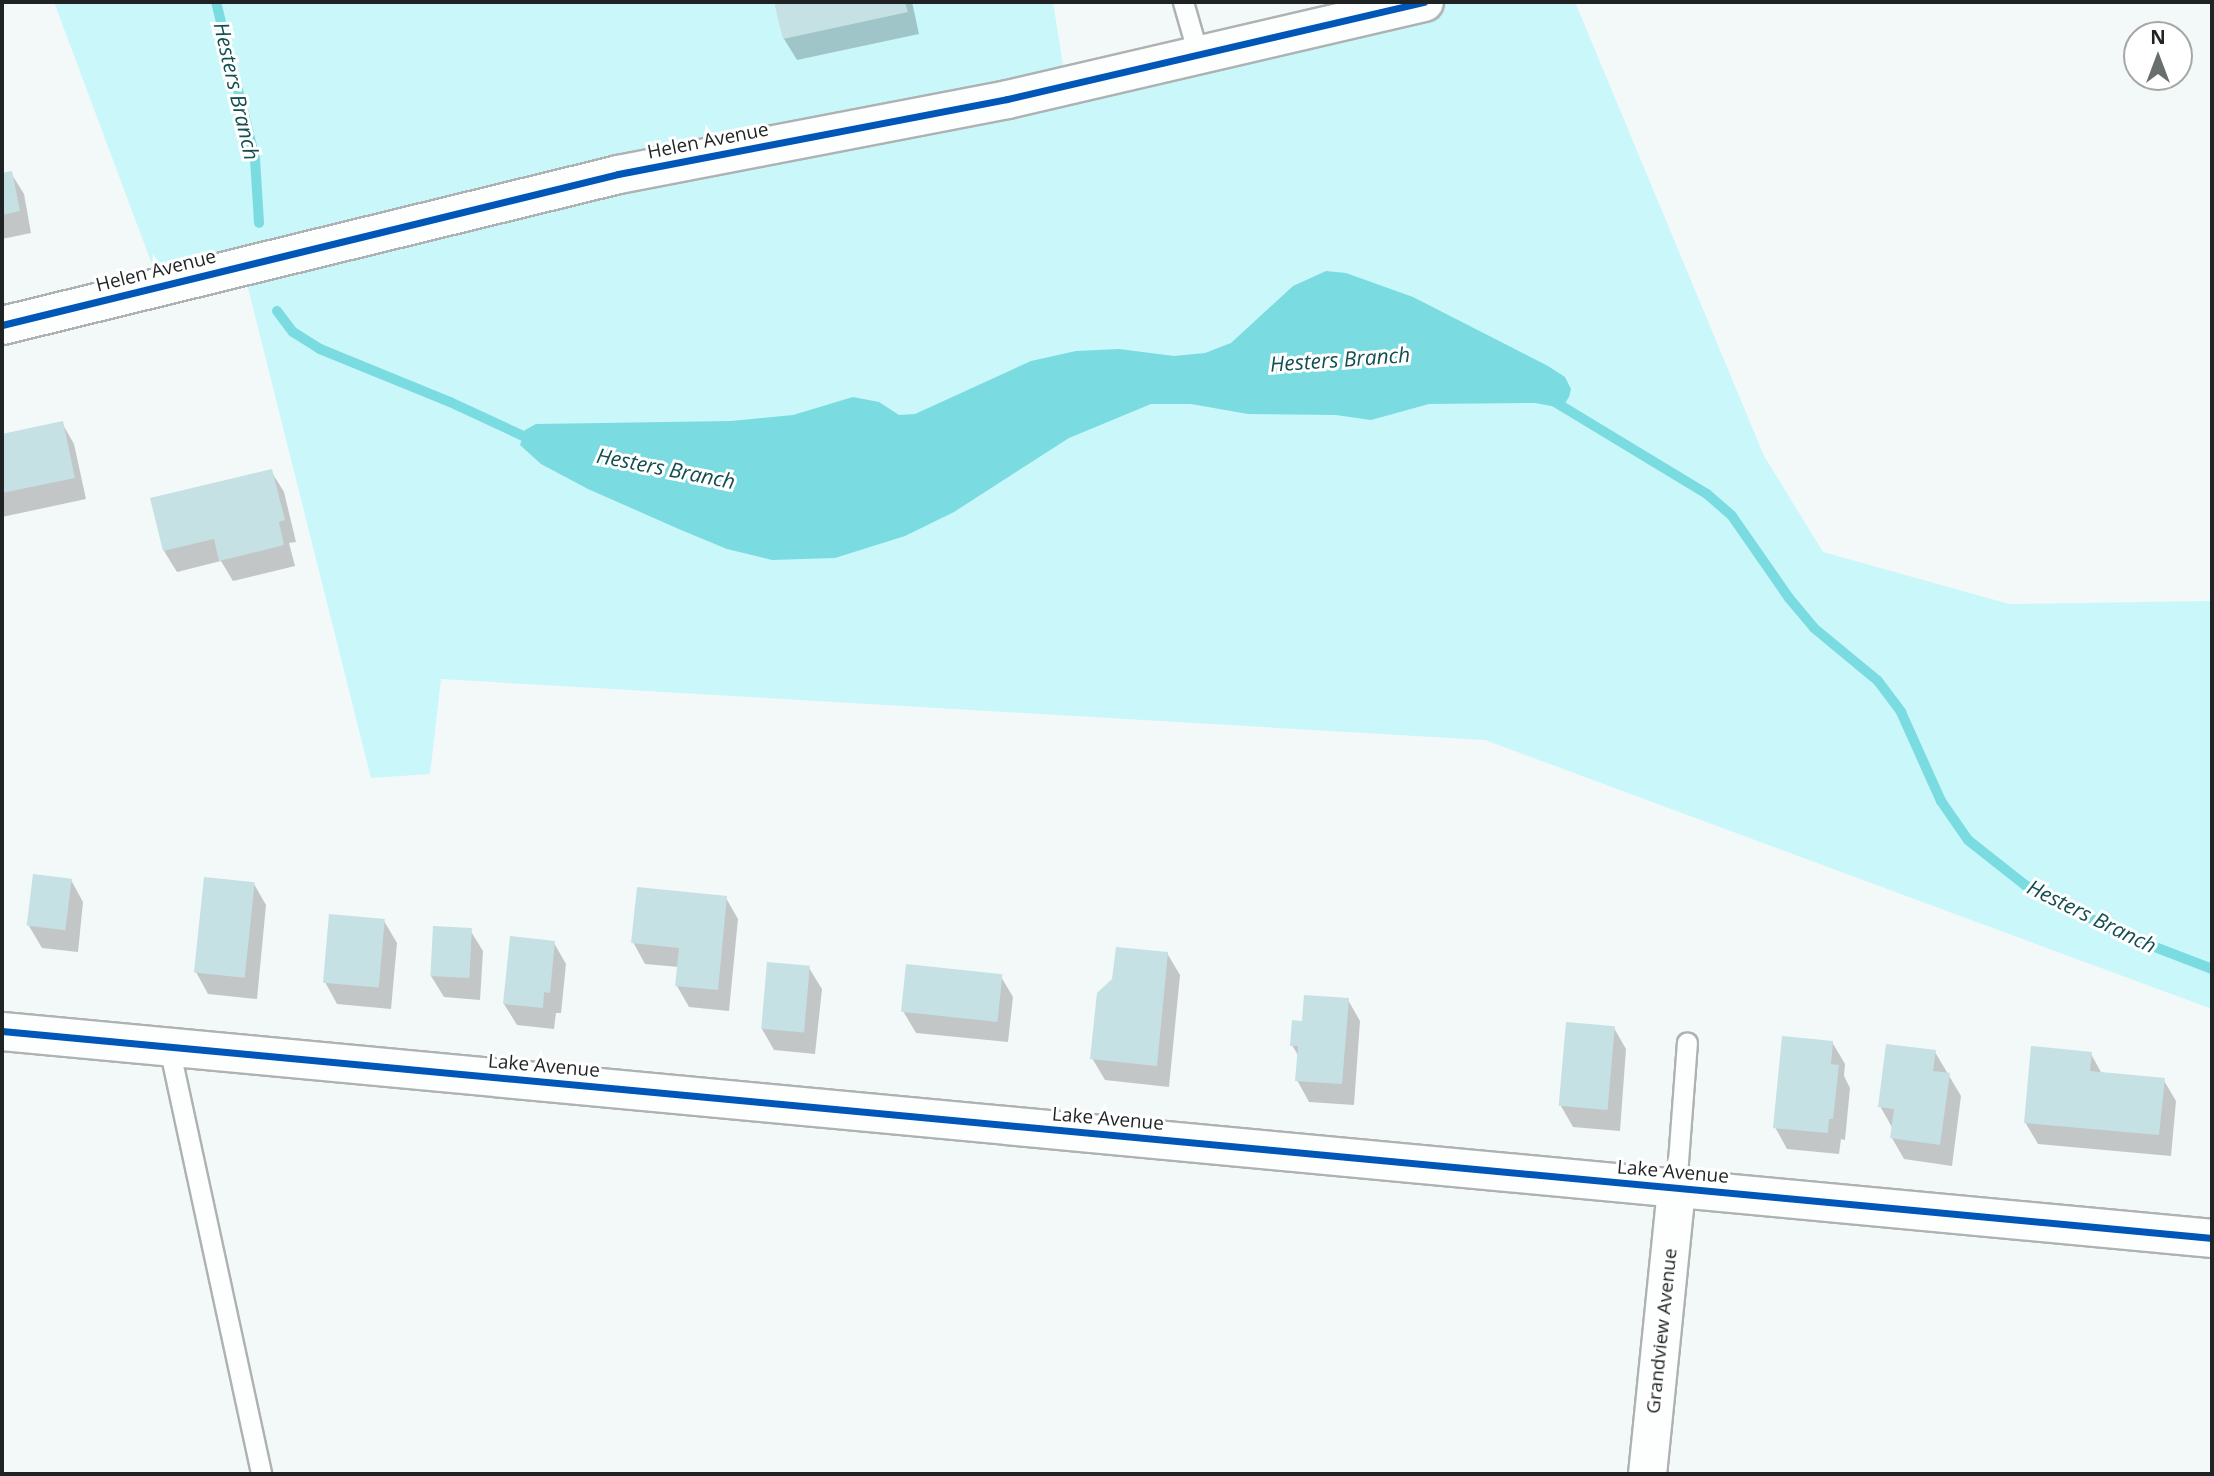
<!DOCTYPE html>
<style>
body{margin:0}
#map{position:relative;width:2214px;height:1476px;overflow:hidden;background:#f3f8f9;font-family:"Open Sans",sans-serif}
div>[style]{position:absolute}
[style*='--x']{left:calc(var(--x)*1px);top:calc(var(--y)*1px);width:calc(var(--w)*1px);rotate:calc(var(--a)*1deg)}
.green>*{inset:0;background:#c9f7fa}
.water>*{inset:0;background:#7adce0}
.shadow>*{inset:0;background:#0003}
.stream>*{height:10px;margin:-5px;padding:0 5px;transform-origin:5px;border-radius:5px;background:#7adce0}
.building>*{inset:0;background:#c6e1e3;transform-origin:0 0}
.roads{filter:drop-shadow(2px 0 #aeb2b2) drop-shadow(-2px 0 #aeb2b2) drop-shadow(0 2px #aeb2b2) drop-shadow(0 -2px #aeb2b2)}
.service>*{height:19px;margin:-9.5px;padding:0 9.5px;transform-origin:9.5px;border-radius:9.5px;background:#fdfefe}
.minor>*{height:37px;margin:-18.5px;padding:0 18.5px;transform-origin:18.5px;border-radius:18.5px;background:#fdfefe}
.cycleway>*{height:7px;margin:-3.5px;padding:0 3.5px;transform-origin:3.5px;border-radius:3.5px;background:#0057b8}
span{translate:-50% -50%;white-space:nowrap;text-align:center;line-height:1.15;-webkit-text-stroke:6px #fff;paint-order:stroke}
.street-label{font-size:19px;color:#1f2323}
.water-label{font-size:21px;color:#134e50;font-style:italic}
.frame{position:absolute;inset:0;border:4px solid #1f2323;pointer-events:none}
.north{position:absolute;left:2123px;top:21px;width:70px;height:70px;box-sizing:border-box;background:#fff;border:2px solid #a5a7a7;border-radius:50%;rotate:0deg;font-size:19px;font-weight:700;line-height:28px;text-align:center;color:#1f2323}
.north::after{content:'';display:block;margin:auto;width:24px;height:32px;background:#696e6e;clip-path:polygon(50% 0,100% 100%,50% 72%,0 100%)}
</style>
<div id="map">
<div class="green">
<div style="clip-path:polygon(54px 2px,1053px 2px,1065px 78px,1391px 2px,1575px 2px,1764px 456px,1823px 552px,2009px 604px,2212px 601px,2212px 1009px,1485px 740px,441px 679px,430px 774px,371px 778px,241px 260px,156px 275px)"></div>
</div>
<div class="water">
<div style="clip-path:polygon(1326px 271px,1346px 273px,1413px 297px,1548px 366px,1565px 377px,1571px 389px,1569px 397px,1562px 408px,1535px 403px,1429px 404px,1371px 420px,1336px 415px,1248px 414px,1191px 404px,1151px 404px,1069px 438px,954px 512px,905px 536px,835px 558px,803px 559px,772px 560px,727px 549px,681px 530px,588px 489px,541px 464px,520px 445px,525px 430px,536px 424px,731px 421px,793px 415px,853px 397px,879px 402px,899px 415px,915px 414px,1031px 361px,1076px 351px,1119px 349px,1174px 356px,1205px 353px,1231px 343px,1293px 286px)"></div>
</div>
<div class="shadow">
<div style="clip-path:polygon(776px 2px,912px 2px,919px 34px,797px 60px,784px 39px)"></div>
<div style="clip-path:polygon(11px 173px,24px 194px,31px 233px,2px 239px,2px 175px)"></div>
<div style="clip-path:polygon(62px 423px,74px 444px,86px 499px,2px 517px,2px 435px)"></div>
<div style="clip-path:polygon(271px 471px,284px 492px,296px 542px,289px 543px,295px 566px,233px 581px,221px 561px,177px 572px,164px 551px)"></div>
<div style="clip-path:polygon(71px 880px,83px 902px,78px 952px,42px 948px,29px 926px)"></div>
<div style="clip-path:polygon(254px 884px,266px 905px,257px 999px,208px 994px,196px 972px)"></div>
<div style="clip-path:polygon(726px 898px,738px 919px,729px 1011px,689px 1007px,677px 986px,679px 967px,645px 964px,633px 942px)"></div>
<div style="clip-path:polygon(384px 921px,397px 943px,391px 1009px,337px 1004px,325px 982px)"></div>
<div style="clip-path:polygon(470px 930px,483px 951px,480px 1000px,444px 997px,431px 976px)"></div>
<div style="clip-path:polygon(554px 943px,566px 964px,561px 1013px,556px 1013px,554px 1029px,517px 1025px,504px 1004px)"></div>
<div style="clip-path:polygon(1167px 953px,1180px 975px,1169px 1087px,1105px 1080px,1092px 1058px)"></div>
<div style="clip-path:polygon(809px 968px,822px 989px,815px 1054px,774px 1050px,762px 1029px)"></div>
<div style="clip-path:polygon(1000px 975px,1013px 997px,1008px 1042px,916px 1033px,903px 1011px)"></div>
<div style="clip-path:polygon(1348px 1000px,1360px 1021px,1354px 1105px,1309px 1102px,1297px 1080px,1299px 1057px,1292px 1045px,1304px 1023px)"></div>
<div style="clip-path:polygon(1614px 1028px,1626px 1049px,1620px 1131px,1573px 1127px,1561px 1106px)"></div>
<div style="clip-path:polygon(1832px 1042px,1845px 1064px,1844px 1076px,1850px 1088px,1845px 1140px,1841px 1139px,1839px 1154px,1787px 1149px,1775px 1127px)"></div>
<div style="clip-path:polygon(1935px 1052px,1961px 1096px,1952px 1166px,1904px 1159px,1892px 1138px,1893px 1129px,1880px 1106px)"></div>
<div style="clip-path:polygon(2091px 1054px,2102px 1074px,2163px 1079px,2176px 1101px,2171px 1156px,2038px 1144px,2025px 1122px)"></div>
</div>
<div class="stream">
<div style="--x:216;--y:2;--w:162;--a:76"></div>
<div style="--x:255;--y:159;--w:64;--a:86.4"></div>
<div style="--x:277;--y:311;--w:26;--a:53"></div>
<div style="--x:293;--y:332;--w:32;--a:32"></div>
<div style="--x:320;--y:349;--w:140;--a:22.2"></div>
<div style="--x:450;--y:402;--w:90;--a:24.9"></div>
<div style="--x:1550;--y:399;--w:184;--a:31.2"></div>
<div style="--x:1707;--y:494;--w:33;--a:41"></div>
<div style="--x:1732;--y:516;--w:100;--a:55.2"></div>
<div style="--x:1789;--y:598;--w:39;--a:50"></div>
<div style="--x:1814;--y:628;--w:83;--a:39.6"></div>
<div style="--x:1878;--y:681;--w:39;--a:53"></div>
<div style="--x:1901;--y:712;--w:98;--a:65.8"></div>
<div style="--x:1941;--y:801;--w:47;--a:55.3"></div>
<div style="--x:1968;--y:840;--w:73;--a:38.3"></div>
<div style="--x:2025;--y:885;--w:108;--a:27"></div>
<div style="--x:2121;--y:934;--w:97;--a:21"></div>
</div>
<div class="building">
<div style="clip-path:polygon(774px 2px,905px 2px,908px 12px,783px 39px)"></div>
<div style="clip-path:polygon(12px 171px,20px 211px,2px 215px,2px 173px)"></div>
<div style="clip-path:polygon(63px 421px,75px 478px,2px 493px,2px 434px)"></div>
<div style="clip-path:polygon(272px 469px,285px 520px,279px 522px,284px 545px,219px 561px,214px 539px,163px 551px,150px 498px)"></div>
<div style="left:33px;top:874px;width:39px;height:52px;rotate:7deg"></div>
<div style="left:204px;top:877px;width:51px;height:96px;rotate:6deg"></div>
<div style="clip-path:polygon(637px 887px,727px 896px,718px 990px,675px 986px,679px 948px,631px 943px)"></div>
<div style="left:329px;top:914px;width:56px;height:69px;rotate:5deg"></div>
<div style="left:433px;top:926px;width:39px;height:50px;rotate:3deg"></div>
<div style="clip-path:polygon(510px 936px,555px 941px,550px 993px,544px 992px,543px 1008px,503px 1004px)"></div>
<div style="clip-path:polygon(1116px 947px,1168px 952px,1157px 1066px,1090px 1059px,1097px 993px,1112px 979px)"></div>
<div style="left:767px;top:962px;width:43px;height:67px;rotate:5deg"></div>
<div style="left:906px;top:964px;width:97px;height:48px;rotate:6deg"></div>
<div style="clip-path:polygon(1304px 995px,1349px 998px,1342px 1084px,1295px 1081px,1298px 1046px,1290px 1046px,1292px 1020px,1302px 1021px)"></div>
<div style="left:1566px;top:1022px;width:49px;height:84px;rotate:5deg"></div>
<div style="clip-path:polygon(1782px 1036px,1833px 1041px,1831px 1064px,1839px 1065px,1833px 1119px,1829px 1119px,1828px 1133px,1773px 1128px)"></div>
<div style="clip-path:polygon(1886px 1044px,1936px 1050px,1933px 1071px,1950px 1073px,1940px 1145px,1890px 1138px,1894px 1109px,1878px 1107px)"></div>
<div style="clip-path:polygon(2031px 1046px,2092px 1052px,2090px 1071px,2165px 1078px,2159px 1135px,2024px 1123px)"></div>
</div>
<div class="roads">
<div class="service">
<div style="--x:1183;--y:2;--w:54;--a:73.9"></div>
<div style="--x:169;--y:1047;--w:437;--a:77.8"></div>
<div style="--x:1676;--y:1188;--w:146;--a:-85.7"></div>
</div>
<div class="minor">
<div style="--x:2;--y:325;--w:634;--a:-13.77"></div>
<div style="--x:618;--y:174;--w:396;--a:-10.9"></div>
<div style="--x:1007;--y:99;--w:428;--a:-13.1"></div>
<div style="--x:2;--y:1031;--w:2220;--a:5.35"></div>
<div style="--x:1647;--y:1474;--w:287;--a:-84.2"></div>
</div>
</div>
<div class="cycleway">
<div style="--x:2;--y:325;--w:634;--a:-13.77"></div>
<div style="--x:618;--y:174;--w:396;--a:-10.9"></div>
<div style="--x:1007;--y:99;--w:428;--a:-13.1"></div>
<div style="--x:2;--y:1031;--w:2220;--a:5.35"></div>
</div>
<div class="street-label">
<span style="left:708px;top:141px;rotate:-11deg">Helen Avenue</span>
<span style="left:156px;top:271px;rotate:-14deg">Helen Avenue</span>
<span style="left:544px;top:1066px;rotate:5deg">Lake Avenue</span>
<span style="left:1108px;top:1119px;rotate:5deg">Lake Avenue</span>
<span style="left:1673px;top:1172px;rotate:5deg">Lake Avenue</span>
<span style="left:1662px;top:1331px;rotate:-84deg">Grandview Avenue</span>
</div>
<div class="water-label">
<span style="left:237px;top:91px;rotate:77deg">Hesters Branch</span>
<span style="left:1340px;top:359px;rotate:-4deg">Hesters Branch</span>
<span style="left:666px;top:468px;rotate:11deg">Hesters Branch</span>
<span style="left:2092px;top:916px;rotate:26deg">Hesters Branch</span>
</div>
<div class="frame"></div>
<div class="north">N</div>
</div>
